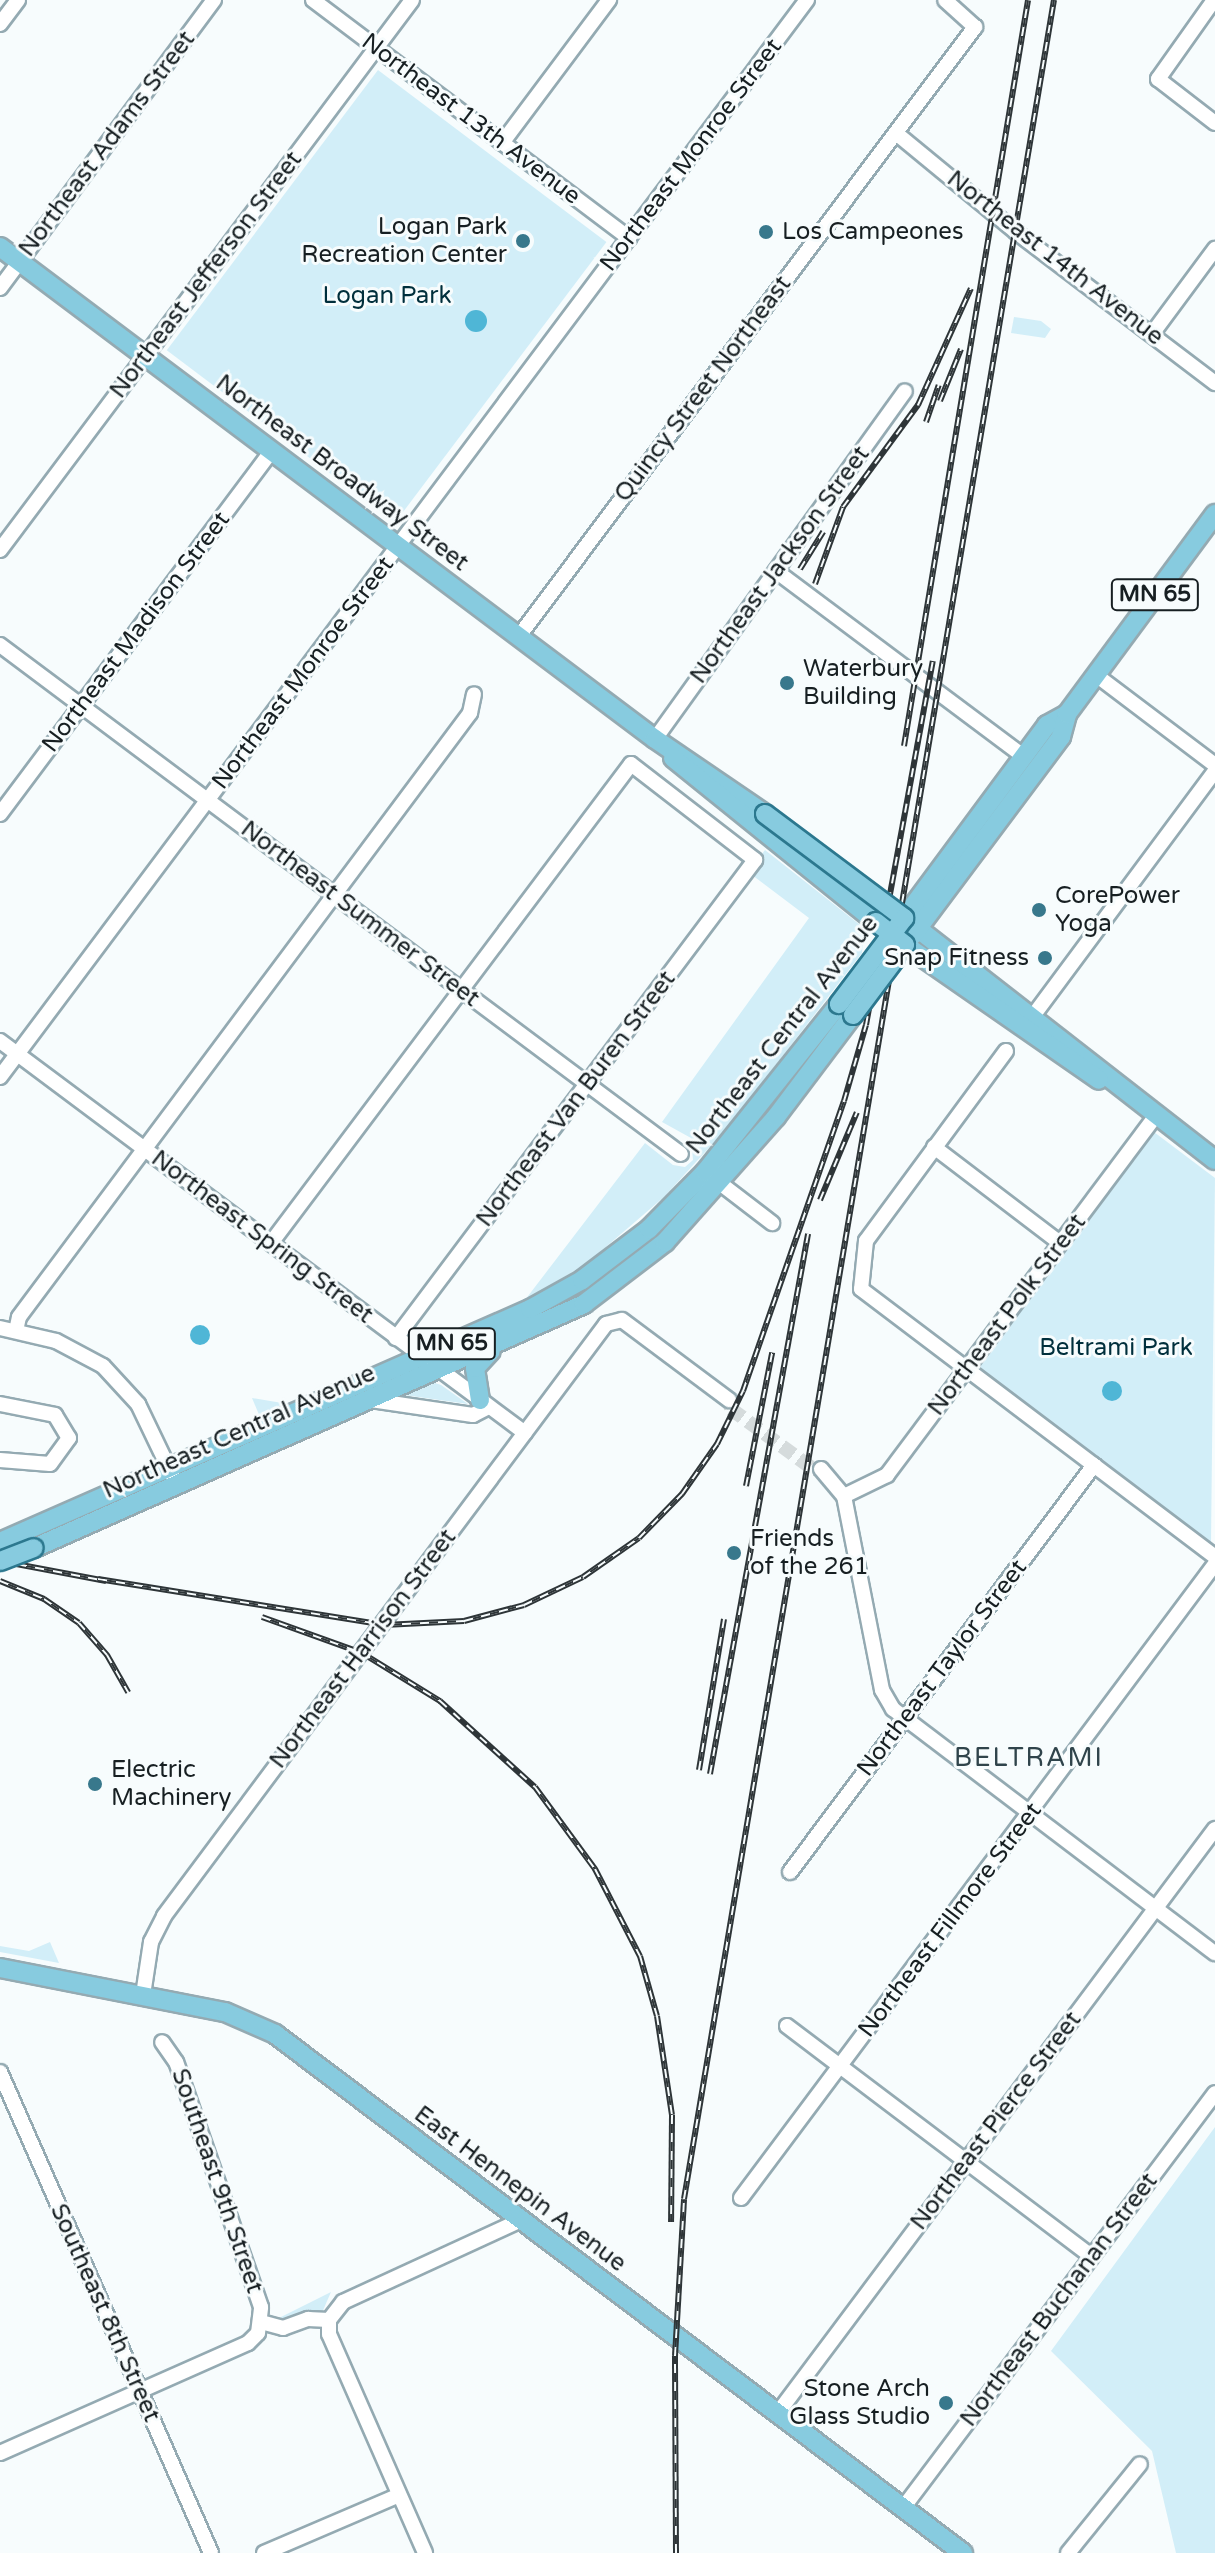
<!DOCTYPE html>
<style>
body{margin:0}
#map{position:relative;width:1215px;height:2553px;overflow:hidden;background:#f7fcfd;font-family:"Varela Round",sans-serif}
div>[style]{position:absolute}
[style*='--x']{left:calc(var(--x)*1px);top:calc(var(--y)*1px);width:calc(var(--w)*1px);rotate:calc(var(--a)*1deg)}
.green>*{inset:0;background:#d2eef8;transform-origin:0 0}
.water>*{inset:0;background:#4fb6d6}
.round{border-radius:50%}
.minor-tunnel>*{height:14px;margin-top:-7px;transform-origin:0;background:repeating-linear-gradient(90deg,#d5dbdc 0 14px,transparent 0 21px)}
.roads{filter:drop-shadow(2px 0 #94aab2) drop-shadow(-2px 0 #94aab2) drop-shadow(0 2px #94aab2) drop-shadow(0 -2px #94aab2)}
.minor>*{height:14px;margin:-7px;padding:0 7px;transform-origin:7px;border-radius:7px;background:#fff}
.major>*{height:18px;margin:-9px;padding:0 9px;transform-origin:9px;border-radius:9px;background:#87cbdf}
.rail>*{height:6px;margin-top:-3px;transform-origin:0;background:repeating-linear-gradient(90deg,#f7fcfd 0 9px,#2e3538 0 18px);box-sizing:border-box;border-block:2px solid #2e3538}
.bridges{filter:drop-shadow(2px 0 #2c788f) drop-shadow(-2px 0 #2c788f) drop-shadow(0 2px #2c788f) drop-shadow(0 -2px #2c788f)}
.major-bridge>*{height:18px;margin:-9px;padding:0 9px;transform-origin:9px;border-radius:9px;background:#87cbdf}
.dots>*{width:22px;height:22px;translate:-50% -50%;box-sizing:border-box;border:4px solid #f7fcfd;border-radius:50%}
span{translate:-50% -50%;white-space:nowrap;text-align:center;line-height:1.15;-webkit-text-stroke:6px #f7fcfd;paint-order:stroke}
.shield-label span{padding:2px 6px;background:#f7fcfd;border:2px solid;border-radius:6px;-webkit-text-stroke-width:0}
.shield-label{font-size:22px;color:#171f22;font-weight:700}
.street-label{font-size:24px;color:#171f22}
.poi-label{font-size:24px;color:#171f22}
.right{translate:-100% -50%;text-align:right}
.left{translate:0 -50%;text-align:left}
.park-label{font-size:24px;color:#002f3c}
.neighbourhood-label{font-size:26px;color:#30444b;letter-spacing:2px}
</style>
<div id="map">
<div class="green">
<div style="left:378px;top:70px;width:286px;height:351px;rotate:37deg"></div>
<div style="clip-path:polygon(1014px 317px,1041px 321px,1051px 329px,1045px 338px,1011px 333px)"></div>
<div style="clip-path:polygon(765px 850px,864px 928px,862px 953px,728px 1127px,664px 1197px,586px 1264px,525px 1300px,645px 1143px,673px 1165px,685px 1167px,693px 1160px,691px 1138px,662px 1122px,809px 918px,748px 872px)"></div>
<div style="clip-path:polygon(1154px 1132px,1215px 1178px,1211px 1543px,977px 1367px)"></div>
<div style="clip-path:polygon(435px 1383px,441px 1385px,468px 1404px,404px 1395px)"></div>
<div style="clip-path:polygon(252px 1398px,288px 1404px,260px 1417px)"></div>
<div style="clip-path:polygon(50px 1942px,59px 1963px,0 1952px,0 1946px,29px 1951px)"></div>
<div style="clip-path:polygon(1215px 2127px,1215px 2553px,1176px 2553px,1152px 2451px,1051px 2351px)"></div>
<div style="clip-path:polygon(331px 2292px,321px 2315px,282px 2325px,273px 2321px)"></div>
</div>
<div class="water">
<div class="round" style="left:465px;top:310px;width:22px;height:22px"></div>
<div class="round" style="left:190px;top:1325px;width:20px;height:20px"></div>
<div class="round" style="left:1102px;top:1381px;width:20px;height:20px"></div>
</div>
<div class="minor-tunnel">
<div style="--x:729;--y:1400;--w:9;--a:77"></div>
<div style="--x:731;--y:1409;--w:102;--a:36.2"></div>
<div style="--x:813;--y:1469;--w:8;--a:0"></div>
</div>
<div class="roads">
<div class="minor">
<div style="--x:313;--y:0;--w:396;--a:37"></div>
<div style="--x:1214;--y:0;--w:97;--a:125.3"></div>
<div style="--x:1158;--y:79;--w:72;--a:37.7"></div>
<div style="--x:0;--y:24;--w:30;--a:-53"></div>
<div style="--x:896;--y:133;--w:156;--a:39.5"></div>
<div style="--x:1016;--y:232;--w:250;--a:37.2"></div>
<div style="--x:502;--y:143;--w:179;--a:-53.2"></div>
<div style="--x:0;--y:288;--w:359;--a:-53.4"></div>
<div style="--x:1152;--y:334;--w:106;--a:-53.5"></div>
<div style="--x:0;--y:550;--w:687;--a:-53.16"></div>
<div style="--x:776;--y:571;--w:309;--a:36.8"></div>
<div style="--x:519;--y:636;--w:761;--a:-53.18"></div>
<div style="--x:975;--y:27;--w:40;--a:-138"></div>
<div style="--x:0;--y:645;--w:850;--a:36.78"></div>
<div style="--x:1096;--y:675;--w:149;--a:37.1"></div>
<div style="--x:655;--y:739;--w:428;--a:-54.3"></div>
<div style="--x:0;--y:814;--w:454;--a:-53.2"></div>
<div style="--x:1033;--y:1016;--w:305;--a:-53.4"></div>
<div style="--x:0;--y:1041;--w:655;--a:36.75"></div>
<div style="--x:1006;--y:1051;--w:236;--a:126.4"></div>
<div style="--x:866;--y:1241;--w:48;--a:95.9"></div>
<div style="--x:861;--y:1289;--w:444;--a:37.1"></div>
<div style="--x:0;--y:1077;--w:1346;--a:-53.16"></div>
<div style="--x:934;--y:1147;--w:158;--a:37.3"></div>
<div style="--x:712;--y:1177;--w:76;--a:37.5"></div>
<div style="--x:271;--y:1243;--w:599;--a:-53.07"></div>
<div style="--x:631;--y:764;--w:157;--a:37.7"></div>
<div style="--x:755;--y:860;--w:598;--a:126.91"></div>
<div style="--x:0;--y:1328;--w:57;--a:13.1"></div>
<div style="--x:56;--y:1341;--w:53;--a:28"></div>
<div style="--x:103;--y:1366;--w:52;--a:47.4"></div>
<div style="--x:138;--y:1404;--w:81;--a:64.4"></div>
<div style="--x:16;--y:1331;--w:14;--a:-78"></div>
<div style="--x:19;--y:1317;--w:754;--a:-53.25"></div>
<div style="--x:470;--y:713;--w:19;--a:-78"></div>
<div style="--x:371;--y:1400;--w:103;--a:8.4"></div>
<div style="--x:473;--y:1415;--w:18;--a:-27"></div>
<div style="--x:0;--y:1404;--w:56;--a:11.3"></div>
<div style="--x:55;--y:1415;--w:27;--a:59"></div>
<div style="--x:69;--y:1438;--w:32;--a:126"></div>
<div style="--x:50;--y:1464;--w:50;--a:-175.4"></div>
<div style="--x:821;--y:1469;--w:35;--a:50"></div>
<div style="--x:844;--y:1496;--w:198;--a:78.9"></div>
<div style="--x:882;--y:1690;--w:22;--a:60"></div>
<div style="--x:893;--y:1709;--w:404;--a:37.2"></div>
<div style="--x:844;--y:1496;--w:48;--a:-26"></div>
<div style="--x:887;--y:1475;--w:449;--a:-53.2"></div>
<div style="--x:790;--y:1872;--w:508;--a:-53.24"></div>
<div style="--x:143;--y:1995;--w:54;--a:-81.4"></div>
<div style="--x:151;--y:1942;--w:29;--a:-63"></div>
<div style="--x:164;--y:1916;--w:739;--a:-53.25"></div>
<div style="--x:606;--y:1324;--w:16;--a:-14"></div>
<div style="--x:622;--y:1320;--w:134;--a:36.8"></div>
<div style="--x:787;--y:2026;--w:381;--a:37.1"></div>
<div style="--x:0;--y:2072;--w:525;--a:66.31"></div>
<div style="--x:741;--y:2198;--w:792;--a:-53.22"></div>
<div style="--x:329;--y:2320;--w:14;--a:90"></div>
<div style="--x:329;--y:2334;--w:239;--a:66.3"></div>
<div style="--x:329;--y:2320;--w:23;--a:-52"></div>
<div style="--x:343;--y:2302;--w:196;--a:-24.7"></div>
<div style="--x:261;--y:2322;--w:23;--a:15"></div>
<div style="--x:283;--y:2328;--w:27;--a:-20"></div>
<div style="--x:308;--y:2319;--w:21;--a:3"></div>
<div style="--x:777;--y:2414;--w:731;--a:-53.18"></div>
<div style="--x:0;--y:2453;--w:271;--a:-23.9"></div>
<div style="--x:248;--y:2343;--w:14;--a:-45"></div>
<div style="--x:258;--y:2333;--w:26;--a:-83"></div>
<div style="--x:261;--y:2307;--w:259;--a:-109.1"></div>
<div style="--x:176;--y:2062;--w:24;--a:-125"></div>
<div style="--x:903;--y:2508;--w:519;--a:-53.06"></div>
<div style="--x:264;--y:2553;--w:147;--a:-23.2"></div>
<div style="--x:1068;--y:2553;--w:114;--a:-51"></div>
</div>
<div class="major">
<div style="--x:0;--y:247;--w:819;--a:36.91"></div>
<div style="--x:655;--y:739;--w:133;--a:34.3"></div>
<div style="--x:1067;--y:714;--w:23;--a:151"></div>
<div style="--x:1047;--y:725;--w:240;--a:126.5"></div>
<div style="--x:904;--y:918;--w:394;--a:37.9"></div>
<div style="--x:673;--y:758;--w:261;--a:38.9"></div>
<div style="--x:912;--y:936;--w:249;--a:-53.2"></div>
<div style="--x:1061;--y:737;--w:24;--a:-75"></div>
<div style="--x:1067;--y:714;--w:249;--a:-53.5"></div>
<div style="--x:905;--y:945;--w:236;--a:34.8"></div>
<div style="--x:480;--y:1400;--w:32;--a:-99"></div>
<div style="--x:475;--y:1368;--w:23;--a:-47"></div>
<div style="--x:0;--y:1542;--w:579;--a:-23.73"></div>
<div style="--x:530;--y:1309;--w:60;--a:-29.1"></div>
<div style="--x:582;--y:1280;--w:84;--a:-37.3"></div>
<div style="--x:649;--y:1229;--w:80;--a:-45.5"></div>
<div style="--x:705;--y:1172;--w:215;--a:-51.4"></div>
<div style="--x:34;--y:1548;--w:602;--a:-23.92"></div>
<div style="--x:584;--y:1304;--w:102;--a:-37.4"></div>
<div style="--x:665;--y:1242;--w:167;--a:-48.4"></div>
<div style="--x:776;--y:1117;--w:128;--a:-53"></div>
<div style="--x:0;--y:1968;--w:229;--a:11.1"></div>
<div style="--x:225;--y:2012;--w:55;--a:23.7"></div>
<div style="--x:275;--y:2034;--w:862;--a:37.03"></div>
</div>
</div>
<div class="rail">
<div style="--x:940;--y:401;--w:56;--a:-68"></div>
<div style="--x:926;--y:422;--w:39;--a:-71"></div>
<div style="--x:800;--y:569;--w:44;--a:-58.1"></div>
<div style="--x:815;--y:584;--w:82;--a:-70"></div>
<div style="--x:843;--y:507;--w:127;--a:-53.7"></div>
<div style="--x:918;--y:405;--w:128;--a:-65.6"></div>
<div style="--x:904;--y:746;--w:756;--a:-80.56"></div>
<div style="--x:820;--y:1200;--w:95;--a:-67.2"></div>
<div style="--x:746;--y:1486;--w:136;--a:-78.9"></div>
<div style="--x:0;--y:1561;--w:108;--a:10.7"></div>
<div style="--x:98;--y:1579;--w:290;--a:9.1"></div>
<div style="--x:384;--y:1625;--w:80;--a:-2.9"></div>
<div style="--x:464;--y:1621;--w:62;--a:-14.9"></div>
<div style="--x:524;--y:1605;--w:65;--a:-25.4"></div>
<div style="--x:583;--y:1577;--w:68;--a:-34.9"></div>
<div style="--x:639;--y:1538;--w:62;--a:-45.7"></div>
<div style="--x:682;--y:1494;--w:61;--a:-55"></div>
<div style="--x:717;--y:1444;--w:59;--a:-63.9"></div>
<div style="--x:743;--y:1391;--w:307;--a:-70.8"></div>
<div style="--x:844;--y:1101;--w:79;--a:-73.9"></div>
<div style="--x:866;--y:1025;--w:370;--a:-79.6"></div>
<div style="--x:0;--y:1581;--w:48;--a:22.2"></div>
<div style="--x:44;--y:1599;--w:42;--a:34.4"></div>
<div style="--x:79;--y:1623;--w:43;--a:48.8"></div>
<div style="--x:107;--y:1655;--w:43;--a:60.4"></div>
<div style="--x:262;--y:1617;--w:106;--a:19.8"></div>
<div style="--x:362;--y:1653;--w:92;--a:31.6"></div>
<div style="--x:440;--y:1701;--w:128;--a:42.2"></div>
<div style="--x:535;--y:1787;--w:102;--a:53.8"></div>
<div style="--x:595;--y:1869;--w:98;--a:62.7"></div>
<div style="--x:640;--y:1956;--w:62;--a:74.2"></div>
<div style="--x:657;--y:2016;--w:100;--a:81.4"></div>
<div style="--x:672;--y:2115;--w:107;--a:90.5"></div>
<div style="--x:699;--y:1770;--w:153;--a:-80.6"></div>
<div style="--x:710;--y:1774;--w:549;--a:-79.71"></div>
<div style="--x:676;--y:2553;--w:197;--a:-90.3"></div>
<div style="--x:675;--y:2356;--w:157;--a:-86.7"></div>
<div style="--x:684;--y:2199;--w:2230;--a:-80.45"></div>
</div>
<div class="bridges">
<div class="major-bridge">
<div style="--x:765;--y:814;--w:174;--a:36.8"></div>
<div style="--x:904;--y:918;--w:108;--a:127.1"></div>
<div style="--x:876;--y:922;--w:37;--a:38"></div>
<div style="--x:853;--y:1015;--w:70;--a:-53.1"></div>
<div style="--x:0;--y:1561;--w:36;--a:-21"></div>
</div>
</div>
<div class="dots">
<div style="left:766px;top:232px;background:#38788c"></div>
<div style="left:523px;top:241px;background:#38788c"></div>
<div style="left:787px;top:683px;background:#38788c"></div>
<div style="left:1039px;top:910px;background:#38788c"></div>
<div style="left:1045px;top:958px;background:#38788c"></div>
<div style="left:734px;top:1553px;background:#38788c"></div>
<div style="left:95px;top:1784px;background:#38788c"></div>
<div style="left:946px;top:2403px;background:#38788c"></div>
</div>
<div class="shield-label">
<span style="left:1155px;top:595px">MN 65</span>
<span style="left:452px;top:1344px">MN 65</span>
</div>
<div class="street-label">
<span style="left:471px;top:119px;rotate:37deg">Northeast 13th Avenue</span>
<span style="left:107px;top:144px;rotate:-53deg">Northeast Adams Street</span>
<span style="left:691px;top:155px;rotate:-53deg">Northeast Monroe Street</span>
<span style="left:1055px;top:258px;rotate:38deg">Northeast 14th Avenue</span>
<span style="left:206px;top:275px;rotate:-53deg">Northeast Jefferson Street</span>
<span style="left:703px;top:389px;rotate:-53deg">Quincy Street Northeast</span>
<span style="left:342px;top:473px;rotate:37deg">Northeast Broadway Street</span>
<span style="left:780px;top:565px;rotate:-54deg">Northeast Jackson Street</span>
<span style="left:136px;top:632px;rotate:-53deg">Northeast Madison Street</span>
<span style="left:303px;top:673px;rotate:-53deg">Northeast Monroe Street</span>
<span style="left:360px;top:914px;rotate:37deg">Northeast Summer Street</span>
<span style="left:782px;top:1035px;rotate:-52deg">Northeast Central Avenue</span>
<span style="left:576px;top:1099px;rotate:-53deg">Northeast Van Buren Street</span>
<span style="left:262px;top:1237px;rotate:37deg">Northeast Spring Street</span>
<span style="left:1007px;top:1315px;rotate:-53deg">Northeast Polk Street</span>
<span style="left:239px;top:1432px;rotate:-24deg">Northeast Central Avenue</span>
<span style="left:363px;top:1649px;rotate:-53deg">Northeast Harrison Street</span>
<span style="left:942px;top:1668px;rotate:-53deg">Northeast Taylor Street</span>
<span style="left:950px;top:1920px;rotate:-53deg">Northeast Fillmore Street</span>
<span style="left:996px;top:2121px;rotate:-53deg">Northeast Pierce Street</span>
<span style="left:217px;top:2181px;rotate:71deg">Southeast 9th Street</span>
<span style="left:520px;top:2189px;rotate:37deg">East Hennepin Avenue</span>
<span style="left:1059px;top:2300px;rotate:-53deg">Northeast Buchanan Street</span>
<span style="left:105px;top:2313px;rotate:66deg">Southeast 8th Street</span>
</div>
<div class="poi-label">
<span class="right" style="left:507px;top:241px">Logan Park<br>Recreation Center</span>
<span class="left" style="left:782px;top:232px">Los Campeones</span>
<span class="left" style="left:803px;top:683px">Waterbury<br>Building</span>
<span class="left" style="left:1055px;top:910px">CorePower<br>Yoga</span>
<span class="right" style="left:1029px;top:958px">Snap Fitness</span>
<span class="left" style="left:750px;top:1553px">Friends<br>of the 261</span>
<span class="left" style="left:111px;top:1784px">Electric<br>Machinery</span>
<span class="right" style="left:930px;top:2403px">Stone Arch<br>Glass Studio</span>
</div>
<div class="park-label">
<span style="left:387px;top:296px">Logan Park</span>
<span style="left:1116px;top:1348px">Beltrami Park</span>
</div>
<div class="neighbourhood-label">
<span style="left:1029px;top:1758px">BELTRAMI</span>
</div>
</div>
